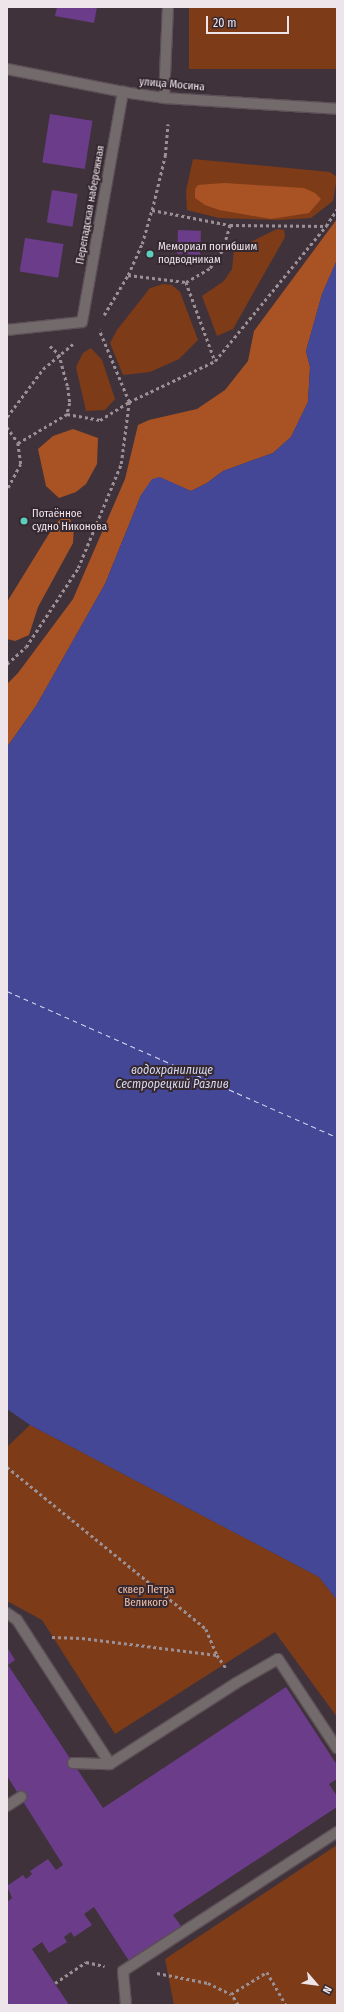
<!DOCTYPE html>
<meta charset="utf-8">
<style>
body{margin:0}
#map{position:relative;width:344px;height:2012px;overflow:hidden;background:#40323a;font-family:"Fira Sans Condensed",sans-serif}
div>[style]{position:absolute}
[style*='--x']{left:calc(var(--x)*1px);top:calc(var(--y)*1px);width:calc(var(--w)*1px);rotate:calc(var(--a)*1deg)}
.green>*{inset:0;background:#7e3b17;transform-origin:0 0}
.forest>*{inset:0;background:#a95324}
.water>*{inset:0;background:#434796}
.ferry>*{height:1px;margin-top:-0.5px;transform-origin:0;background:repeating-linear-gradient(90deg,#d6daf1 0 5px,transparent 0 9px)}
.building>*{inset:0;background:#6a3c89;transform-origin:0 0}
.path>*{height:2.5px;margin-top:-1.25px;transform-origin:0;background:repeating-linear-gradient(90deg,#9c9097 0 3px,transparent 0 6px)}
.roads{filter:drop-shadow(1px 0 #5c4f56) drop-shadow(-1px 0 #5c4f56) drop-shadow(0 1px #5c4f56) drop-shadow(0 -1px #5c4f56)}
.service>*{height:10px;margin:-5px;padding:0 5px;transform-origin:5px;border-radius:5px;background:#736a6b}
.minor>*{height:10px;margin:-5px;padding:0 5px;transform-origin:5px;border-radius:5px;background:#736a6b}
.tertiary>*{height:10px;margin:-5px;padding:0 5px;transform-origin:5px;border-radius:5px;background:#736a6b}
.dots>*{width:11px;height:11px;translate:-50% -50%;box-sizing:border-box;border:2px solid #352830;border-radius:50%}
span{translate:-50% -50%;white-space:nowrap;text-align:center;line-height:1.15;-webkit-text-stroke:4px #352830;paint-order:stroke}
.street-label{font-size:11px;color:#eee5ea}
.poi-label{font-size:11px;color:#eee5ea}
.left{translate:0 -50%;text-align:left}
.park-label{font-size:11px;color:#f1c1ab}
.water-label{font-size:12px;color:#d6daf1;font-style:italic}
.frame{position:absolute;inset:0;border:8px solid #eee5ea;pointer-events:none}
.north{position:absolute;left:296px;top:1964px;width:40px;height:40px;-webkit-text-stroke:3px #352830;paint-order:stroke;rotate:118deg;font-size:11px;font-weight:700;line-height:16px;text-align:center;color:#eee5ea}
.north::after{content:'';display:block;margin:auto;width:14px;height:18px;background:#eee5ea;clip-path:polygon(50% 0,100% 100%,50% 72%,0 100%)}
.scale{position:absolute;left:206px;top:16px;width:83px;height:18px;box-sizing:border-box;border:2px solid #eee5ea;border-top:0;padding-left:5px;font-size:12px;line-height:14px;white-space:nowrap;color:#eee5ea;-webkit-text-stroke:3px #352830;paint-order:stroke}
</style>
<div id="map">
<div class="green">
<div style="left:189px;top:7px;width:148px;height:62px"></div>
<div style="clip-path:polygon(193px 159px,330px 172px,337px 177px,333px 201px,311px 218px,280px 220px,219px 218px,187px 210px,186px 191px)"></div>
<div style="clip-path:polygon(277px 229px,284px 230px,285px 237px,233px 329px,217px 336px,202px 296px,224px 281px,232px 269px,234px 250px)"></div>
<div style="clip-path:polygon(163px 284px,172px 285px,180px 292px,198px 340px,179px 359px,150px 372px,123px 375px,110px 343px,117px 330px,150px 288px)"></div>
<div style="clip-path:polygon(91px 348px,102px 360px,115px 399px,105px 410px,86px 411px,76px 367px,83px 353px)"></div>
<div style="clip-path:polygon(30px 1425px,319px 1577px,337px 1600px,337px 1717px,275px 1632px,115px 1734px,42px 1620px,7px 1601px,7px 1447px)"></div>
<div style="clip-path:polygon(337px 1845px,337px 2005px,174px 2005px,165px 1959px)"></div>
</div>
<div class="forest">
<div style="clip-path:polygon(224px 183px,304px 188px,315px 193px,321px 199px,309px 213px,271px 219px,219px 210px,205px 205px,195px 198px,195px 189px,198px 185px)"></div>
<div style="clip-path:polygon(337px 219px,337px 260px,322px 294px,306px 351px,310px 367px,308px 402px,291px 437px,273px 453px,223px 471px,207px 483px,191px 491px,160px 478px,141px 495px,105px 584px,36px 706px,7px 747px,7px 684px,18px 673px,73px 599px,125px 479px,138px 425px,149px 420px,197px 409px,225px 390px,248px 361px,254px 331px)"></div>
<div style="clip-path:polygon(73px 429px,98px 438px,97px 464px,86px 484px,76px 492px,59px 498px,46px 486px,38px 449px,53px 436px)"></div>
<div style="clip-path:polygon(67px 514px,74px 527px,73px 543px,38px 607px,29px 635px,15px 641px,7px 639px,7px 602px,55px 524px)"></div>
</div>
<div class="water">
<div style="clip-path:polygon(337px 260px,337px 1600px,319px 1577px,30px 1425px,7px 1409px,7px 747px,36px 706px,105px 584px,141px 495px,152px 479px,160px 477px,191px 491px,207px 483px,223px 471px,273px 453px,291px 437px,308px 402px,310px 367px,306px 351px,322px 294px)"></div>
</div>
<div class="ferry">
<div style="--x:7;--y:991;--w:361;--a:23.9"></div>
</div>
<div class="building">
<div style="clip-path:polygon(57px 7px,97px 7px,94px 23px,55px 16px)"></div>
<div style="left:50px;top:114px;width:43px;height:49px;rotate:9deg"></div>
<div style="left:52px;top:190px;width:26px;height:33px;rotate:9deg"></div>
<div style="left:178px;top:230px;width:23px;height:24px;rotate:2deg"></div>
<div style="left:25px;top:238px;width:39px;height:34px;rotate:9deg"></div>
<div style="clip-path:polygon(7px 1647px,15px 1660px,8px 1665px,103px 1808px,286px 1687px,337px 1765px,337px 1779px,329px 1784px,337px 1796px,337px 1807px,173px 1915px,181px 1926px,129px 1961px,94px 1907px,84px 1914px,92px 1925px,74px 1937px,71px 1932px,64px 1937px,67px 1942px,49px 1953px,42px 1942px,32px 1949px,69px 2005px,7px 2005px,7px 1902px,12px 1898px,7px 1886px,23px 1875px,26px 1879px,32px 1874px,30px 1871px,48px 1859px,56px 1870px,63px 1865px,7px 1776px)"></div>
</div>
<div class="path">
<div style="--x:152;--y:210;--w:79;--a:10.9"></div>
<div style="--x:128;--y:275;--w:34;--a:-66"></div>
<div style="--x:142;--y:244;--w:35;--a:-74"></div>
<div style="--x:152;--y:210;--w:56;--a:-76.5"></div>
<div style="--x:165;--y:156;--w:32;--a:-85"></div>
<div style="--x:186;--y:282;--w:84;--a:69.8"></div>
<div style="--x:104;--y:315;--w:47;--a:-59"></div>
<div style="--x:128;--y:275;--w:58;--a:6.9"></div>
<div style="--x:186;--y:282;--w:28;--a:-30"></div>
<div style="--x:210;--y:268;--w:21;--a:-55"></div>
<div style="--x:222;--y:251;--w:27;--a:-73"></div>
<div style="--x:230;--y:225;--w:96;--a:0.6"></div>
<div style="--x:50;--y:346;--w:12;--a:42"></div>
<div style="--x:59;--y:354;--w:34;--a:75"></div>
<div style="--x:68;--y:387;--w:16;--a:83"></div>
<div style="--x:70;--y:403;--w:11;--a:105"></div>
<div style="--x:7;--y:417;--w:60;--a:-53.1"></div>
<div style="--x:43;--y:369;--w:39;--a:-40"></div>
<div style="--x:7;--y:427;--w:19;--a:55"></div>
<div style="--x:18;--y:443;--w:21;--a:82"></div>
<div style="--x:21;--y:464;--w:30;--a:118"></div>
<div style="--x:18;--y:443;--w:57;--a:-30.6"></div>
<div style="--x:67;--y:414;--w:34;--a:10"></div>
<div style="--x:100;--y:420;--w:34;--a:-32"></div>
<div style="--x:129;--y:402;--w:95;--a:-25.5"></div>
<div style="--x:215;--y:361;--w:175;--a:-50.6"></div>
<div style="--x:326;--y:226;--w:20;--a:-57"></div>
<div style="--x:7;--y:664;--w:25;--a:-42"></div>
<div style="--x:26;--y:647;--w:95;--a:-56.6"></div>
<div style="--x:78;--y:568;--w:113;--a:-67.5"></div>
<div style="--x:121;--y:464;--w:63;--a:-82.6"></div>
<div style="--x:129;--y:402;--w:78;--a:-112.6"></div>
<div style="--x:7;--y:1467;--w:257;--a:39.1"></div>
<div style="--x:206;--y:1629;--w:28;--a:67"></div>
<div style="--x:52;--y:1637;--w:30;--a:2"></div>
<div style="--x:82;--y:1638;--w:136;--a:7.2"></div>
<div style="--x:217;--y:1655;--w:16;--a:55"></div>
<div style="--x:157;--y:1973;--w:52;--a:11.1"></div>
<div style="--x:208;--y:1983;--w:25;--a:26"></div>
<div style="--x:55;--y:1983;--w:37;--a:-34"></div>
<div style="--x:86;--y:1962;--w:19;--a:12"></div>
<div style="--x:238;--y:2005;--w:13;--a:-122"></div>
<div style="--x:231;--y:1994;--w:42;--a:-31.4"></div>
<div style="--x:267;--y:1972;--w:38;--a:60"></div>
</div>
<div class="roads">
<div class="service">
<div style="--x:7;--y:1613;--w:12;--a:35"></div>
<div style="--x:17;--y:1620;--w:171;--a:57.1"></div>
<div style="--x:73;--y:1763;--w:37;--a:2"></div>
<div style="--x:110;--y:1764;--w:150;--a:-32.7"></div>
<div style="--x:236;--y:1683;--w:48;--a:-29.7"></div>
<div style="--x:278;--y:1659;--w:107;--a:56.5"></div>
<div style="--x:7;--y:1806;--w:17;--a:-33"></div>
<div style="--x:126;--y:2005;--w:34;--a:-95"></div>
<div style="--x:123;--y:1971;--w:255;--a:-33"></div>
</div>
<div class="minor">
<div style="--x:164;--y:98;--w:91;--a:-87.5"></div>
<div style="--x:7;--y:330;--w:75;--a:-6.1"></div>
<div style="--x:82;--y:322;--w:234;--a:-79.9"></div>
</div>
<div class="tertiary">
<div style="--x:7;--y:69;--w:118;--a:11.2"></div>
<div style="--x:123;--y:92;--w:41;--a:8.3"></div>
<div style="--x:164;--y:98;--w:173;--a:3.6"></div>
</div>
</div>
<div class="dots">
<div style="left:150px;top:254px;background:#5bcebc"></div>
<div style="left:24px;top:521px;background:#5bcebc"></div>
</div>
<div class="street-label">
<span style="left:172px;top:85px;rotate:5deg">улица Мосина</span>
<span style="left:91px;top:205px;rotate:-80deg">Перепадская набережная</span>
</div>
<div class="poi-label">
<span class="left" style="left:158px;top:254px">Мемориал погибшим<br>подводникам</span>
<span class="left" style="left:32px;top:521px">Потаённое<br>судно Никонова</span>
</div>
<div class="park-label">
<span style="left:146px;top:1597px">сквер Петра<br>Великого</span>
</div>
<div class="water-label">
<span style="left:172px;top:1078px">водохранилище<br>Сестрорецкий Разлив</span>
</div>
<div class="frame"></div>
<div class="north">N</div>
<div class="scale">20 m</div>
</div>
